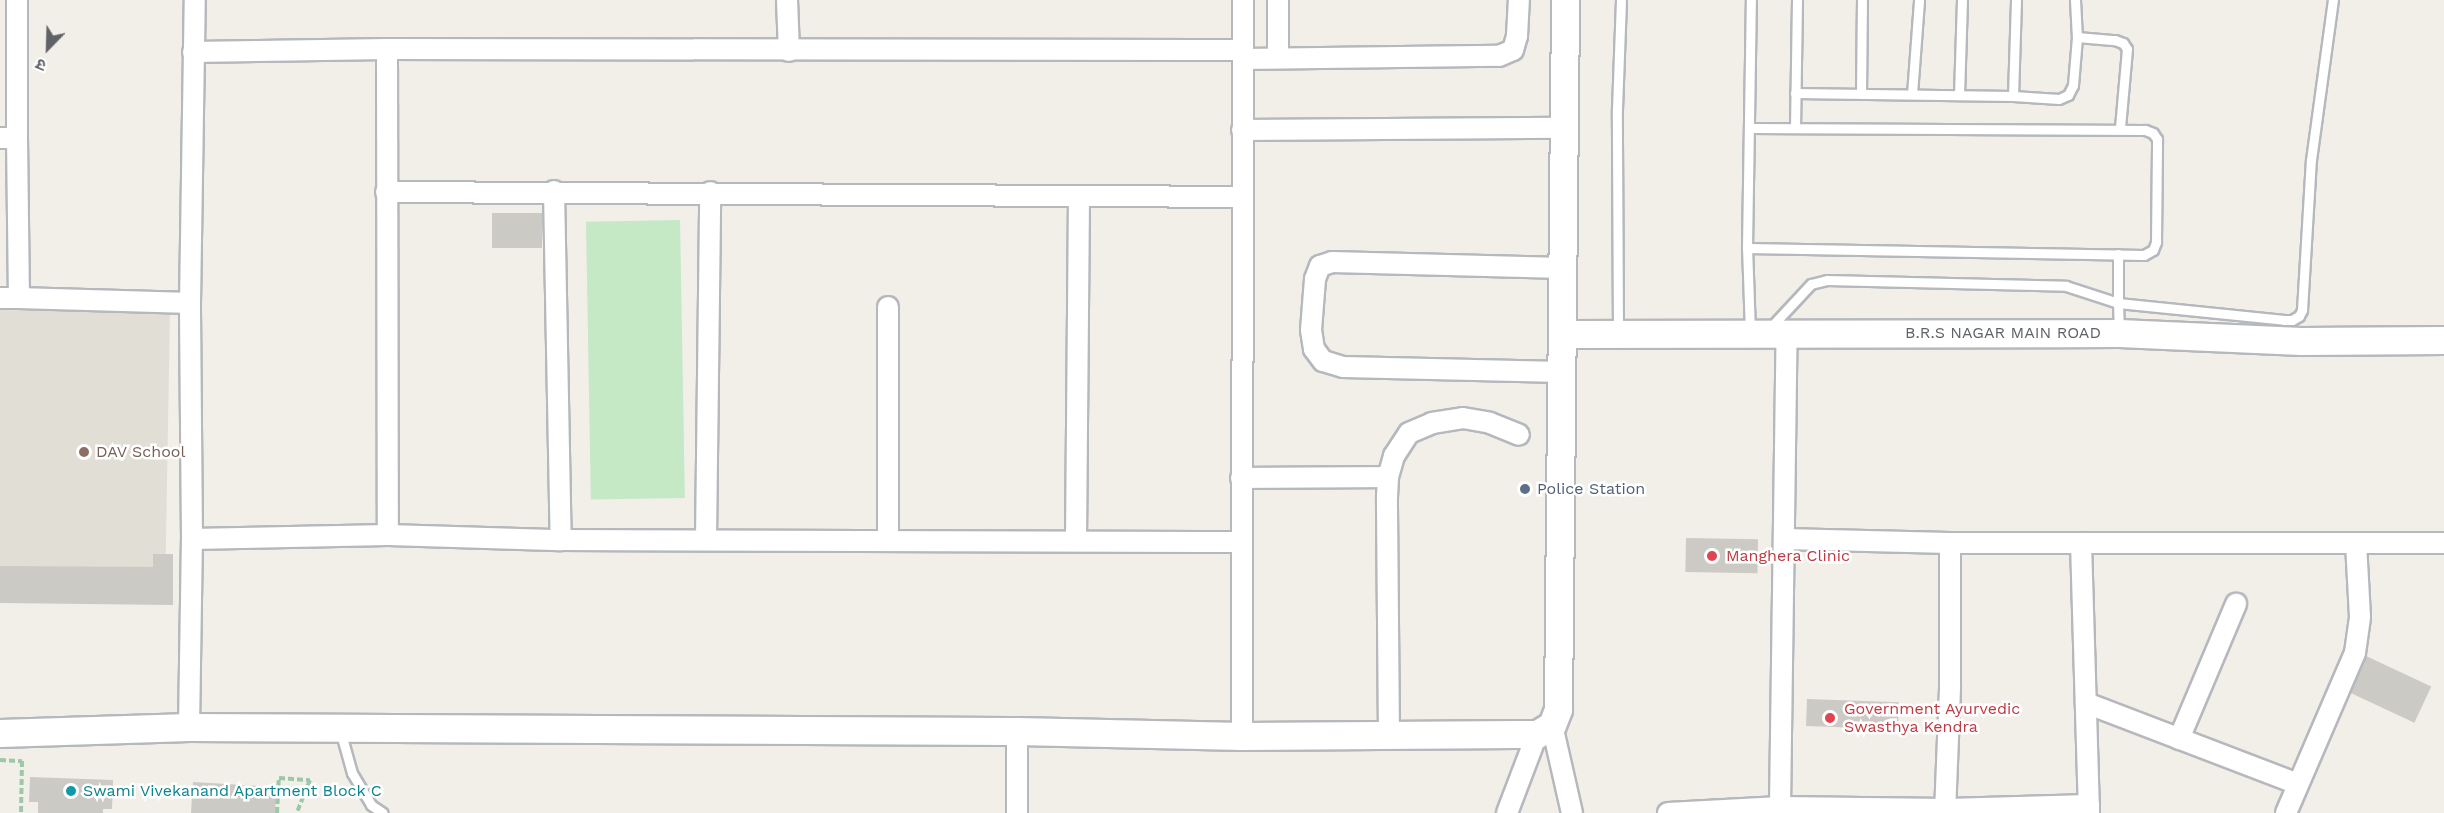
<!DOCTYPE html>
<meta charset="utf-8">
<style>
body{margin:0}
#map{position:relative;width:2444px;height:813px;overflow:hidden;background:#f1efe8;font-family:"Work Sans","Noto Sans Devanagari",sans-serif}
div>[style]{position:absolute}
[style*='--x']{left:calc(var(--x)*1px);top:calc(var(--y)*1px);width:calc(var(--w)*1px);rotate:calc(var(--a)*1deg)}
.education>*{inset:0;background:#e1ded6;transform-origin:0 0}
.green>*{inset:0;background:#c5e8c5;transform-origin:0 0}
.building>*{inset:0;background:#cccac5;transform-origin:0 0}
.path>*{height:4px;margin-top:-2px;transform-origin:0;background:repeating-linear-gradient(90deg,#9cc7a9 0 6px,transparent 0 9px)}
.roads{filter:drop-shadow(2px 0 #b5b8bc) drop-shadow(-2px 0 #b5b8bc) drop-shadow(0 2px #b5b8bc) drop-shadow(0 -2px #b5b8bc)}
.lane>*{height:9px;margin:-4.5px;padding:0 4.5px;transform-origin:4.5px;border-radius:4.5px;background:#fff}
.street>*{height:20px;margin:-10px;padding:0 10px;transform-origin:10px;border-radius:10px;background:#fff}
.secondary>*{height:27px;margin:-13.5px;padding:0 13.5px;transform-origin:13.5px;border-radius:13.5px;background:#fff}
.dots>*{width:16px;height:16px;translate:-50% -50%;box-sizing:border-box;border:3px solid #fff;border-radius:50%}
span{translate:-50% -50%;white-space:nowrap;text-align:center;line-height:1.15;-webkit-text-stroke:5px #fff;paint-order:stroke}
.street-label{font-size:16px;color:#5f6368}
.education-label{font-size:16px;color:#785e54}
.left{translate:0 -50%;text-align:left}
.service-label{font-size:16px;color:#4e5e75}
.health-label{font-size:16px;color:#be3a42}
.culture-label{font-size:16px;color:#0d838f}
.north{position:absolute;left:18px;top:18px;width:60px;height:60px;-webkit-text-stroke:4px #fff;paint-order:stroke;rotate:203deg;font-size:16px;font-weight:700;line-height:24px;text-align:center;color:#5f6368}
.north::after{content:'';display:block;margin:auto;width:21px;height:27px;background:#5f6368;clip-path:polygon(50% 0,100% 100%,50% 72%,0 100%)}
</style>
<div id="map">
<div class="education">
<div style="left:0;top:310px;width:170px;height:281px;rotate:1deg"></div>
</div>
<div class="green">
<div style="left:680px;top:220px;width:278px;height:94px;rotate:89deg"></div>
</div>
<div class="building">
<div style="left:492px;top:213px;width:50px;height:35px"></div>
<div style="left:1686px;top:538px;width:72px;height:34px;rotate:1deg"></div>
<div style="clip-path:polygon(153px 554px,173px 554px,173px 605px,0 603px,0 566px,153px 567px)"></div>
<div style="left:2366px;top:656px;width:72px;height:40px;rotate:25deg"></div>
<div style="left:1807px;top:699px;width:92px;height:27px;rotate:2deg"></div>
<div style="clip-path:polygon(30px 777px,113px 780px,112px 809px,103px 809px,103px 813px,38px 813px,38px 802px,29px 802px)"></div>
<div style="clip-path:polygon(193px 782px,277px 787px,275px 813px,191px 813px)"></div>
</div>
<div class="path">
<div style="--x:0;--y:760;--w:22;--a:3"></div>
<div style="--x:22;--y:761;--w:52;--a:91.1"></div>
<div style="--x:277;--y:813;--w:35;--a:-87"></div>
<div style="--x:279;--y:778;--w:31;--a:4"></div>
<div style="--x:310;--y:780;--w:35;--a:112"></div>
</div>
<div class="roads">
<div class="lane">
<div style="--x:2075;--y:0;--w:37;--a:87"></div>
<div style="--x:2077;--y:37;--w:38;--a:5"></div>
<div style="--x:2115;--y:40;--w:9;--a:21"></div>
<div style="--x:2123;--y:43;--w:7;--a:56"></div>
<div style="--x:2127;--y:49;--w:79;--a:95.1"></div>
<div style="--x:1795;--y:93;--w:218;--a:0.8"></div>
<div style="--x:2013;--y:96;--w:46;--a:3.7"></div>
<div style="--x:2059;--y:99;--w:10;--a:-24"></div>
<div style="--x:2068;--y:95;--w:11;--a:-63"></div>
<div style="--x:2073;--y:85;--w:48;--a:-85.2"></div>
<div style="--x:1861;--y:94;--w:94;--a:-89.4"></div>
<div style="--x:1912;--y:94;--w:94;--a:-85.7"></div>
<div style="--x:1959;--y:95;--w:95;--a:-88.2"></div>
<div style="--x:2013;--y:96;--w:96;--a:-88.2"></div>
<div style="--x:1795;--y:128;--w:128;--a:-89.1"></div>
<div style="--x:1747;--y:248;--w:397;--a:1"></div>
<div style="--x:2144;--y:255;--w:10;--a:-29"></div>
<div style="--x:2153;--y:250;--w:9;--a:-69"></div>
<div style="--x:2156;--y:242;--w:103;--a:-89.4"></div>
<div style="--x:2157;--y:139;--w:7;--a:-124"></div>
<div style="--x:2153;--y:133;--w:9;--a:-159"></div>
<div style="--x:2145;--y:130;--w:395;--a:-179.7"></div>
<div style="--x:2118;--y:254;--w:49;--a:90"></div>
<div style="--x:2118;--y:303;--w:167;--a:5.8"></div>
<div style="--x:2284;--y:320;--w:8;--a:0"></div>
<div style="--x:2292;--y:320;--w:8;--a:-30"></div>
<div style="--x:2299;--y:316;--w:7;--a:-63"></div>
<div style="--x:2302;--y:310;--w:150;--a:-86.6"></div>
<div style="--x:2311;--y:160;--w:162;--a:-82.2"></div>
<div style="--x:1769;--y:329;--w:62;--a:-47"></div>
<div style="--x:1811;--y:284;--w:16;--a:-14"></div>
<div style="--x:1827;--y:280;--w:239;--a:1.4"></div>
<div style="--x:2066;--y:286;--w:55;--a:18.1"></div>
<div style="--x:2118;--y:303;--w:28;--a:88"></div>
<div style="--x:1618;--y:331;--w:222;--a:-90.3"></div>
<div style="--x:1617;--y:109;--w:109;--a:-87.9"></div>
<div style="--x:1750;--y:332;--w:84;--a:-92"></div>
<div style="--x:1747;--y:248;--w:248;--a:-89.1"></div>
<div style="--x:340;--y:730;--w:45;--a:74.4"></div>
<div style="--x:352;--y:773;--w:37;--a:59"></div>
<div style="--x:371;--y:805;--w:14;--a:34"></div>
</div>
<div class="street">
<div style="--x:17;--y:0;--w:138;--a:90"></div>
<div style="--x:787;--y:0;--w:51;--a:87.8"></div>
<div style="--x:1278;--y:0;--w:58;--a:90"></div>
<div style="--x:387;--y:49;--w:486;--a:89.9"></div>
<div style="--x:193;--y:52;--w:194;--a:-0.9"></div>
<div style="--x:387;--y:49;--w:855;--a:0.07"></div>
<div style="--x:1243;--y:59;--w:256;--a:-0.7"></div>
<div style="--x:1499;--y:56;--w:15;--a:-23"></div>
<div style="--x:1513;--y:50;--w:15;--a:-74"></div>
<div style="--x:1517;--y:36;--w:36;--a:-87"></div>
<div style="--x:1242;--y:130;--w:322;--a:-0.4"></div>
<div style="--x:0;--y:138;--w:17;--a:0"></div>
<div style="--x:17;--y:138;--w:160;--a:89.3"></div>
<div style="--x:19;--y:298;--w:19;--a:180"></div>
<div style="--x:554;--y:191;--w:349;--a:88.9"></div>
<div style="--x:386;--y:192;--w:857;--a:0.33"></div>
<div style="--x:19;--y:298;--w:171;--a:1.7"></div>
<div style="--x:1562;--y:372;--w:219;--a:-178.7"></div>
<div style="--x:1343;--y:367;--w:21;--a:-163"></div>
<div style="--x:1323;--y:361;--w:15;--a:-127"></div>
<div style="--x:1314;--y:349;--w:19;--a:-99"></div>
<div style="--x:1311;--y:330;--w:51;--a:-85.5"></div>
<div style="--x:1315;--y:279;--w:14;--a:-69"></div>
<div style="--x:1320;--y:266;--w:13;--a:-18"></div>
<div style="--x:1332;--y:262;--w:231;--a:1.5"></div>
<div style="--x:1241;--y:478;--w:147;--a:-0.4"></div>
<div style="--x:192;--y:539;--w:196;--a:-1.2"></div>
<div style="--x:388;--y:535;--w:173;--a:1.7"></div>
<div style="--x:561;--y:540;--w:679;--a:0.17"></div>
<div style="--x:706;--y:539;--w:347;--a:-89.3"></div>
<div style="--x:1784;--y:539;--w:166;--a:1.4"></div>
<div style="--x:1950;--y:543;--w:494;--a:0"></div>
<div style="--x:1076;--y:540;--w:343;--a:-89.5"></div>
<div style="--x:888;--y:541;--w:234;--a:-90"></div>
<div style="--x:2081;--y:543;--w:262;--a:88.3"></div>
<div style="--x:2086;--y:703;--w:227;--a:20.9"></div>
<div style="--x:1552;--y:725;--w:90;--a:77.2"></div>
<div style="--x:189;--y:727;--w:188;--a:-89.1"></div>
<div style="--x:192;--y:539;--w:236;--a:-90.5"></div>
<div style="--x:190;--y:303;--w:303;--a:-89.1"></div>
<div style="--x:1242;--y:736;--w:736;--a:-89.92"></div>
<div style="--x:1389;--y:736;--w:239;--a:-90.5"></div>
<div style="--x:1387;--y:497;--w:20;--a:-87"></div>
<div style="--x:1388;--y:477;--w:22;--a:-74"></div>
<div style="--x:1394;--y:456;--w:27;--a:-57"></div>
<div style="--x:1409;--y:433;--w:25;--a:-23"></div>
<div style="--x:1432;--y:423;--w:31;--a:-9"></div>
<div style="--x:1463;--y:418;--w:27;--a:10"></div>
<div style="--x:1490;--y:423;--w:31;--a:22"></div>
<div style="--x:2179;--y:739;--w:147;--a:-67.1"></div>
<div style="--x:1780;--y:807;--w:167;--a:0.7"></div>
<div style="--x:1947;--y:809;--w:142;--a:-1.6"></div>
<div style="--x:2089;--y:805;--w:8;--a:90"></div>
<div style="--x:1017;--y:813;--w:82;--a:-90"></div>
<div style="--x:1507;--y:813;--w:85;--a:-69.2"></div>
<div style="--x:1668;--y:813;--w:112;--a:-3.1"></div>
<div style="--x:1780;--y:807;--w:474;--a:-89.2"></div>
<div style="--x:1945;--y:813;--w:127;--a:-87.7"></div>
<div style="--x:1950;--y:686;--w:143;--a:-90"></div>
<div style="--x:2286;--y:813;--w:174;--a:-66.7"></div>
<div style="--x:2355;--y:653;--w:36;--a:-82"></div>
<div style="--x:2360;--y:617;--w:74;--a:-93.1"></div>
</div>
<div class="secondary">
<div style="--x:1562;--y:334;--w:557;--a:-0.1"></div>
<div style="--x:2119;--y:333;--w:182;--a:2.5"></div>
<div style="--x:2301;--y:341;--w:143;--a:-0.4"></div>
<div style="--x:0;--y:733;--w:189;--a:-1.8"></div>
<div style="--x:189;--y:727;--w:828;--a:0.28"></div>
<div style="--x:1017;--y:731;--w:225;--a:1.3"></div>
<div style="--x:1242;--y:736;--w:295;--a:-0.4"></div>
<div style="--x:1537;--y:734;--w:17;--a:-31"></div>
<div style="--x:1552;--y:725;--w:17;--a:-69"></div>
<div style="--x:1558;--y:709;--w:709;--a:-89.43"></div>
</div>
</div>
<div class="dots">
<div style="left:84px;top:452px;background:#8d6e63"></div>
<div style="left:1525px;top:489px;background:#5c6f8a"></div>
<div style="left:1712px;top:556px;background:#e0444e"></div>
<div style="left:1830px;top:718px;background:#e0444e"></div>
<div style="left:71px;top:791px;background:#0f9aa8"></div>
</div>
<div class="street-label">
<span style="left:2003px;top:333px">B.R.S NAGAR MAIN ROAD</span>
</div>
<div class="education-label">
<span class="left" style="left:96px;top:452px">DAV School</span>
</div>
<div class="service-label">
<span class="left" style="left:1537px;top:489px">Police Station</span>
</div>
<div class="health-label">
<span class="left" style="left:1726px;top:556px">Manghera Clinic</span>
<span class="left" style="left:1844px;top:718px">Government Ayurvedic<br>Swasthya Kendra</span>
</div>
<div class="culture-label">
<span class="left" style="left:83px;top:791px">Swami Vivekanand Apartment Block C</span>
</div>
<div class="north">उ</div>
</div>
